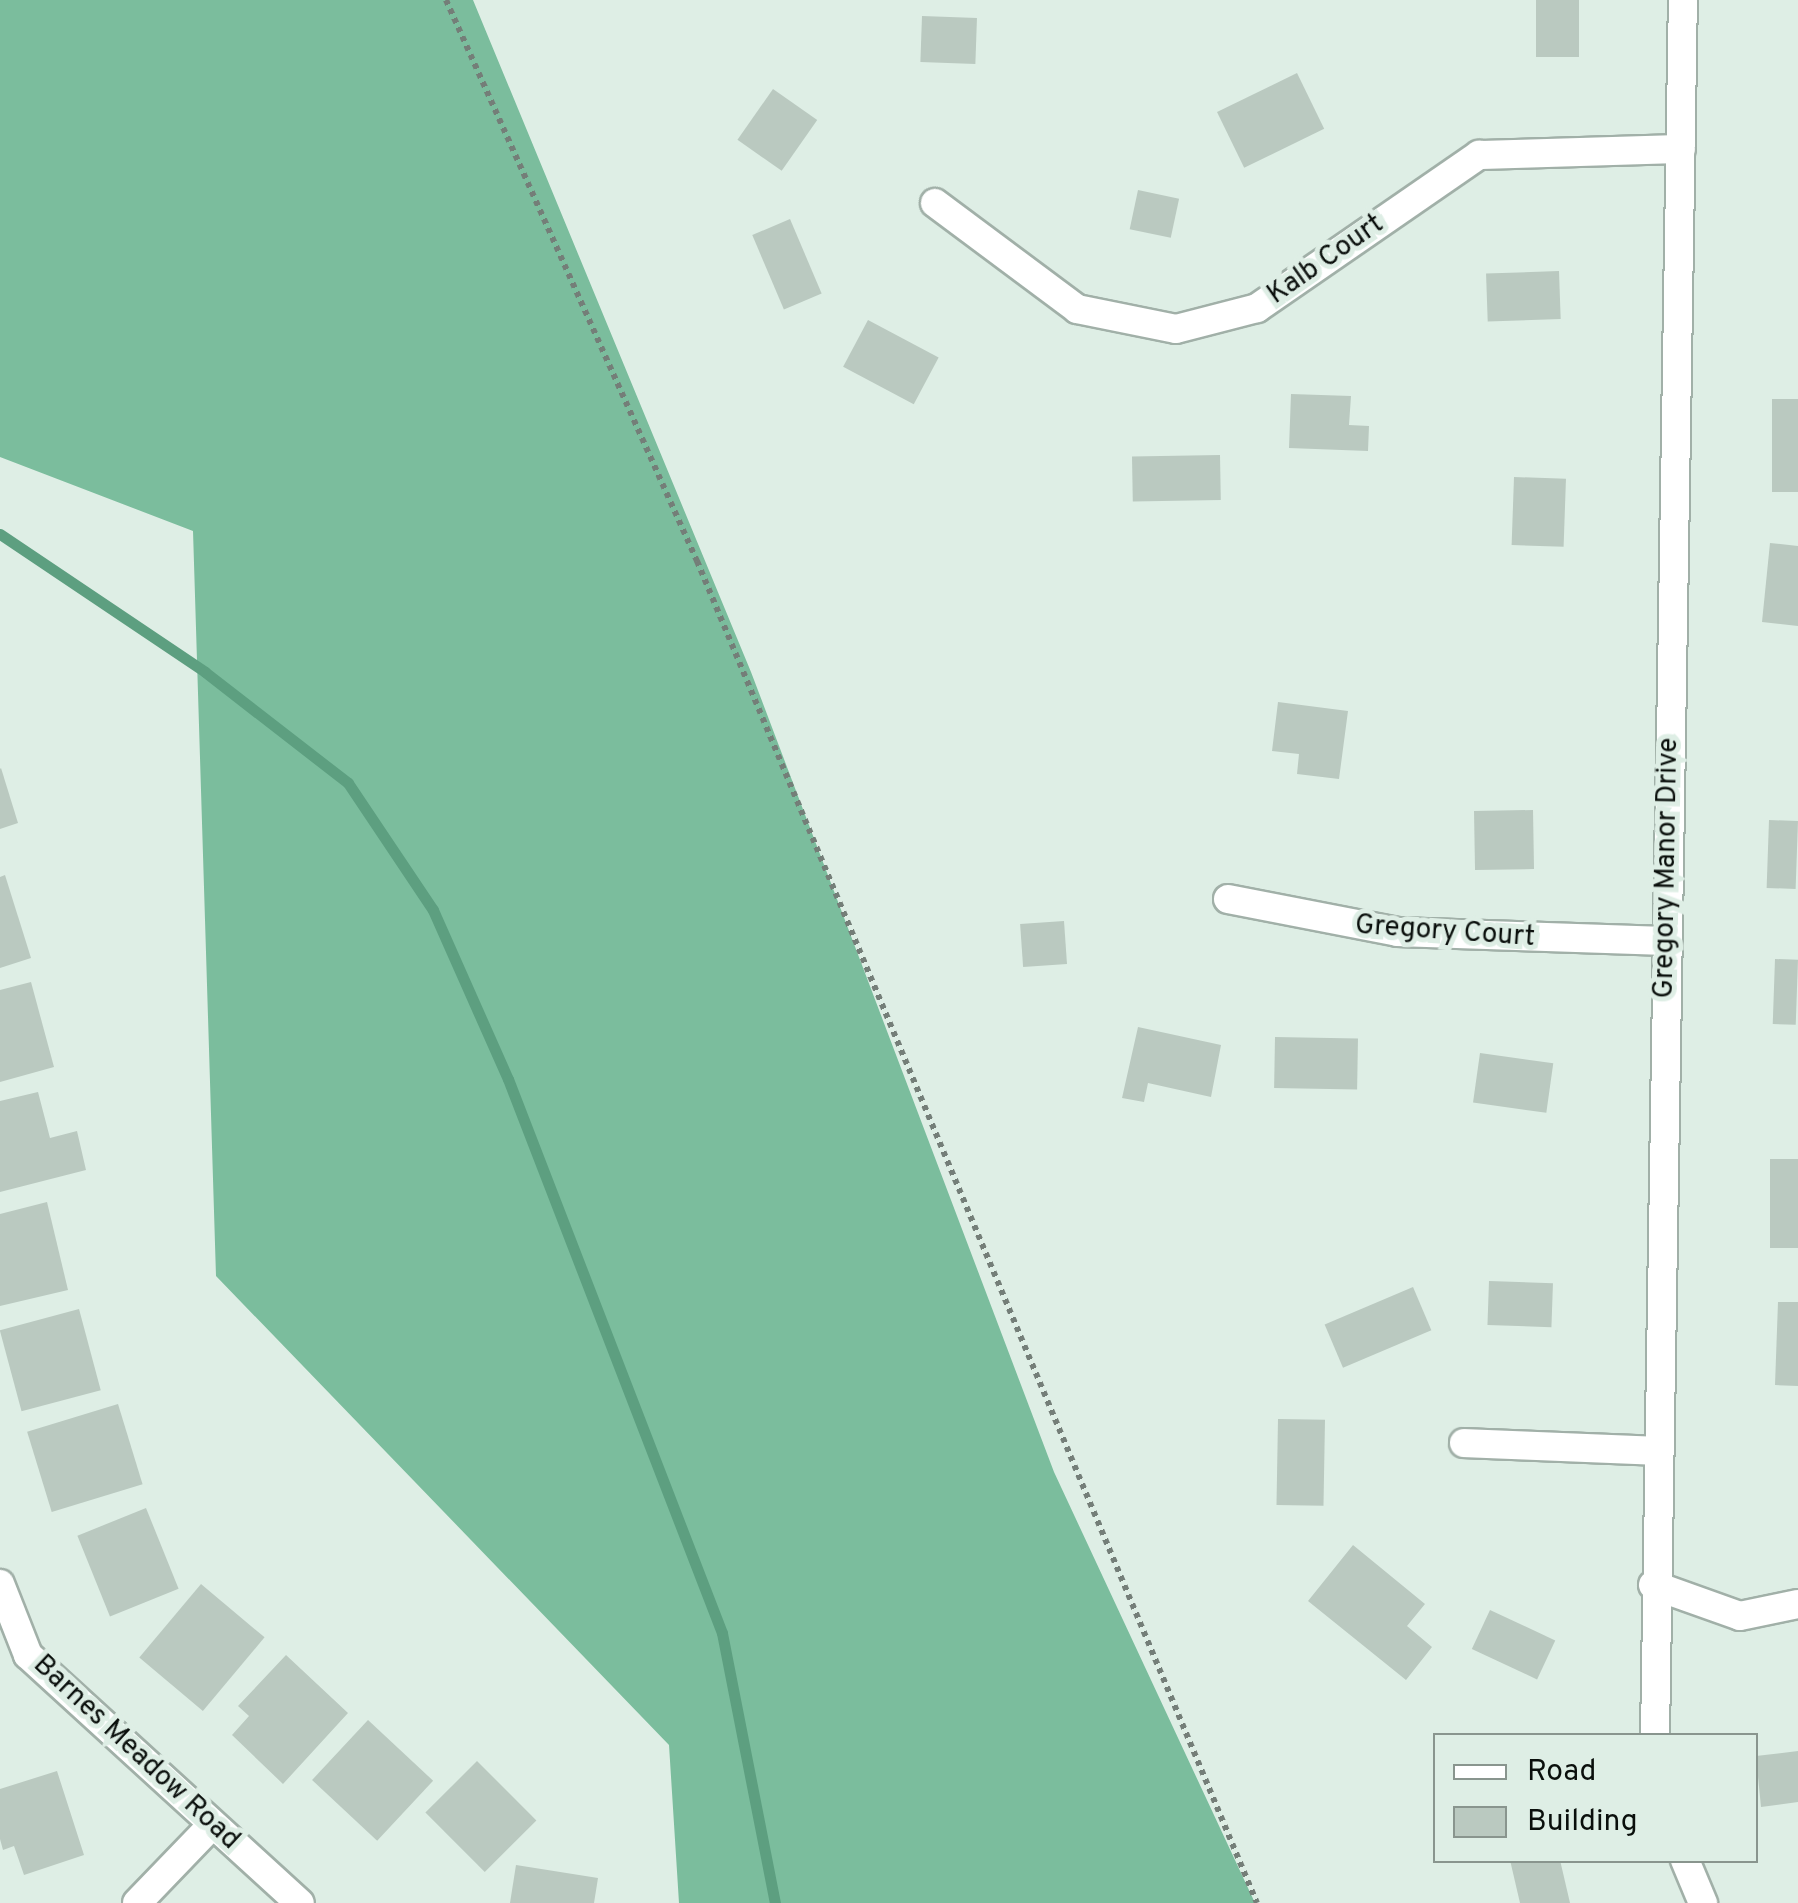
<!DOCTYPE html>
<style>
body{margin:0}
#map{position:relative;width:1798px;height:1903px;overflow:hidden;background:#deeee5;font-family:Overpass,sans-serif}
div>[style]{position:absolute}
[style*='--x']{left:calc(var(--x)*1px);top:calc(var(--y)*1px);width:calc(var(--w)*1px);rotate:calc(var(--a)*1deg)}
.forest>*{inset:0;background:#7bbd9d}
.stream>*{height:11px;margin:-5.5px;padding:0 5.5px;transform-origin:5.5px;border-radius:5.5px;background:#5d9f80}
.building>*{inset:0;background:#bac9c0;transform-origin:0 0}
.path>*{height:6px;margin-top:-3px;transform-origin:0;background:repeating-linear-gradient(90deg,#747e78 0 5px,transparent 0 10px)}
.roads{filter:drop-shadow(2px 0 #a1b0a8) drop-shadow(-2px 0 #a1b0a8) drop-shadow(0 2px #a1b0a8) drop-shadow(0 -2px #a1b0a8)}
.minor>*{height:28px;margin:-14px;padding:0 14px;transform-origin:14px;border-radius:14px;background:#fff}
span{translate:-50% -50%;white-space:nowrap;text-align:center;line-height:1.15;-webkit-text-stroke:10px #deeee5;paint-order:stroke}
.street-label{font-size:28px;color:#0a0f0c}
.legend{position:absolute;left:1433px;top:1733px;width:325px;height:130px;box-sizing:border-box;background:#deeee5;border:2px solid #89958e;margin:0;padding:12px 18px;list-style:none;font-size:30px;color:#0a0f0c}
.legend li{display:flex;align-items:center;gap:20px;height:50px}
.legend b{width:50px;border:2px solid #89958e}
</style>
<div id="map">
<div class="forest">
<div style="clip-path:polygon(0 0,473px 0,751px 672px,1054px 1472px,1255px 1903px,679px 1903px,669px 1745px,216px 1276px,193px 531px,0 457px)"></div>
</div>
<div class="stream">
<div style="--x:0;--y:534;--w:247;--a:33.9"></div>
<div style="--x:205;--y:672;--w:181;--a:37.8"></div>
<div style="--x:348;--y:783;--w:153;--a:56.2"></div>
<div style="--x:433;--y:910;--w:185;--a:66.1"></div>
<div style="--x:508;--y:1079;--w:594;--a:68.88"></div>
<div style="--x:722;--y:1633;--w:275;--a:78.9"></div>
</div>
<div class="building">
<div style="left:1536px;top:0;width:43px;height:57px"></div>
<div style="left:922px;top:16px;width:55px;height:46px;rotate:2deg"></div>
<div style="left:1297px;top:73px;width:62px;height:89px;rotate:64deg"></div>
<div style="left:773px;top:89px;width:54px;height:62px;rotate:35deg"></div>
<div style="left:1138px;top:190px;width:42px;height:40px;rotate:12deg"></div>
<div style="left:790px;top:219px;width:81px;height:41px;rotate:67deg"></div>
<div style="left:1559px;top:271px;width:48px;height:73px;rotate:88deg"></div>
<div style="left:868px;top:320px;width:80px;height:53px;rotate:28deg"></div>
<div style="clip-path:polygon(1291px 394px,1351px 396px,1349px 425px,1369px 426px,1368px 451px,1289px 448px)"></div>
<div style="left:1798px;top:399px;width:93px;height:26px;rotate:90deg"></div>
<div style="left:1220px;top:455px;width:45px;height:88px;rotate:89deg"></div>
<div style="left:1514px;top:477px;width:52px;height:68px;rotate:2deg"></div>
<div style="clip-path:polygon(1770px 543px,1798px 546px,1798px 626px,1762px 622px)"></div>
<div style="clip-path:polygon(1278px 702px,1348px 711px,1339px 779px,1297px 774px,1299px 754px,1272px 751px)"></div>
<div style="clip-path:polygon(1px 768px,18px 823px,0 829px,0 769px)"></div>
<div style="left:1533px;top:810px;width:59px;height:59px;rotate:89deg"></div>
<div style="left:1769px;top:820px;width:29px;height:68px;rotate:2deg"></div>
<div style="clip-path:polygon(5px 875px,31px 958px,0 968px,0 877px)"></div>
<div style="left:1064px;top:921px;width:43px;height:44px;rotate:86deg"></div>
<div style="left:1775px;top:959px;width:23px;height:65px;rotate:2deg"></div>
<div style="clip-path:polygon(31px 982px,54px 1067px,0 1082px,0 990px)"></div>
<div style="clip-path:polygon(1138px 1027px,1221px 1045px,1211px 1097px,1148px 1083px,1144px 1102px,1122px 1098px)"></div>
<div style="left:1275px;top:1037px;width:83px;height:51px;rotate:1deg"></div>
<div style="left:1480px;top:1053px;width:74px;height:50px;rotate:8deg"></div>
<div style="clip-path:polygon(38px 1092px,50px 1138px,77px 1131px,86px 1170px,0 1192px,0 1101px)"></div>
<div style="left:1798px;top:1159px;width:89px;height:28px;rotate:90deg"></div>
<div style="clip-path:polygon(47px 1202px,68px 1290px,0 1306px,0 1214px)"></div>
<div style="left:1489px;top:1281px;width:64px;height:44px;rotate:2deg"></div>
<div style="left:1413px;top:1287px;width:47px;height:96px;rotate:67deg"></div>
<div style="clip-path:polygon(1778px 1302px,1798px 1302px,1798px 1386px,1775px 1385px)"></div>
<div style="left:79px;top:1309px;width:84px;height:82px;rotate:75deg"></div>
<div style="left:118px;top:1404px;width:84px;height:95px;rotate:73deg"></div>
<div style="left:1278px;top:1419px;width:47px;height:86px;rotate:1deg"></div>
<div style="left:146px;top:1508px;width:87px;height:74px;rotate:68deg"></div>
<div style="clip-path:polygon(1353px 1545px,1425px 1604px,1407px 1626px,1432px 1647px,1406px 1680px,1308px 1601px)"></div>
<div style="left:201px;top:1584px;width:83px;height:96px;rotate:40deg"></div>
<div style="left:1490px;top:1610px;width:72px;height:43px;rotate:25deg"></div>
<div style="clip-path:polygon(286px 1655px,348px 1713px,283px 1784px,232px 1735px,249px 1716px,238px 1706px)"></div>
<div style="left:368px;top:1720px;width:89px;height:82px;rotate:43deg"></div>
<div style="clip-path:polygon(1798px 1751px,1798px 1802px,1761px 1807px,1756px 1756px)"></div>
<div style="left:477px;top:1761px;width:84px;height:73px;rotate:45deg"></div>
<div style="clip-path:polygon(57px 1771px,84px 1855px,24px 1875px,14px 1846px,3px 1850px,0 1839px,0 1789px)"></div>
<div style="clip-path:polygon(1510px 1860px,1560px 1860px,1570px 1903px,1520px 1903px)"></div>
<div style="clip-path:polygon(516px 1865px,598px 1878px,594px 1903px,510px 1903px)"></div>
</div>
<div class="path">
<div style="--x:446;--y:0;--w:615;--a:65.9"></div>
<div style="--x:697;--y:561;--w:1454;--a:67.35"></div>
</div>
<div class="roads">
<div class="minor">
<div style="--x:935;--y:203;--w:177;--a:36.7"></div>
<div style="--x:1077;--y:309;--w:101;--a:11.4"></div>
<div style="--x:1176;--y:329;--w:84;--a:-14.5"></div>
<div style="--x:1257;--y:308;--w:270;--a:-34.6"></div>
<div style="--x:1479;--y:155;--w:202;--a:-1.7"></div>
<div style="--x:1228;--y:899;--w:172;--a:11"></div>
<div style="--x:1397;--y:932;--w:269;--a:1.9"></div>
<div style="--x:1464;--y:1443;--w:195;--a:2.3"></div>
<div style="--x:0;--y:1584;--w:76;--a:68.5"></div>
<div style="--x:28;--y:1655;--w:368;--a:42.4"></div>
<div style="--x:1653;--y:1585;--w:92;--a:19.6"></div>
<div style="--x:1740;--y:1616;--w:59;--a:-11.7"></div>
<div style="--x:1655;--y:1736;--w:1736;--a:-89.08"></div>
<div style="--x:1685;--y:1860;--w:47;--a:67.3"></div>
<div style="--x:137;--y:1903;--w:107;--a:-46.1"></div>
</div>
</div>
<div class="street-label">
<span style="left:1326px;top:260px;rotate:-35deg">Kalb Court</span>
<span style="left:1667px;top:868px;rotate:-89deg">Gregory Manor Drive</span>
<span style="left:1445px;top:932px;rotate:4deg">Gregory Court</span>
<span style="left:136px;top:1753px;rotate:43deg">Barnes Meadow Road</span>
</div>
<ul class="legend">
<li><b style="height:12px;background:#fff"></b>Road</li>
<li><b style="height:28px;background:#bac9c0"></b>Building</li>
</ul>
</div>
